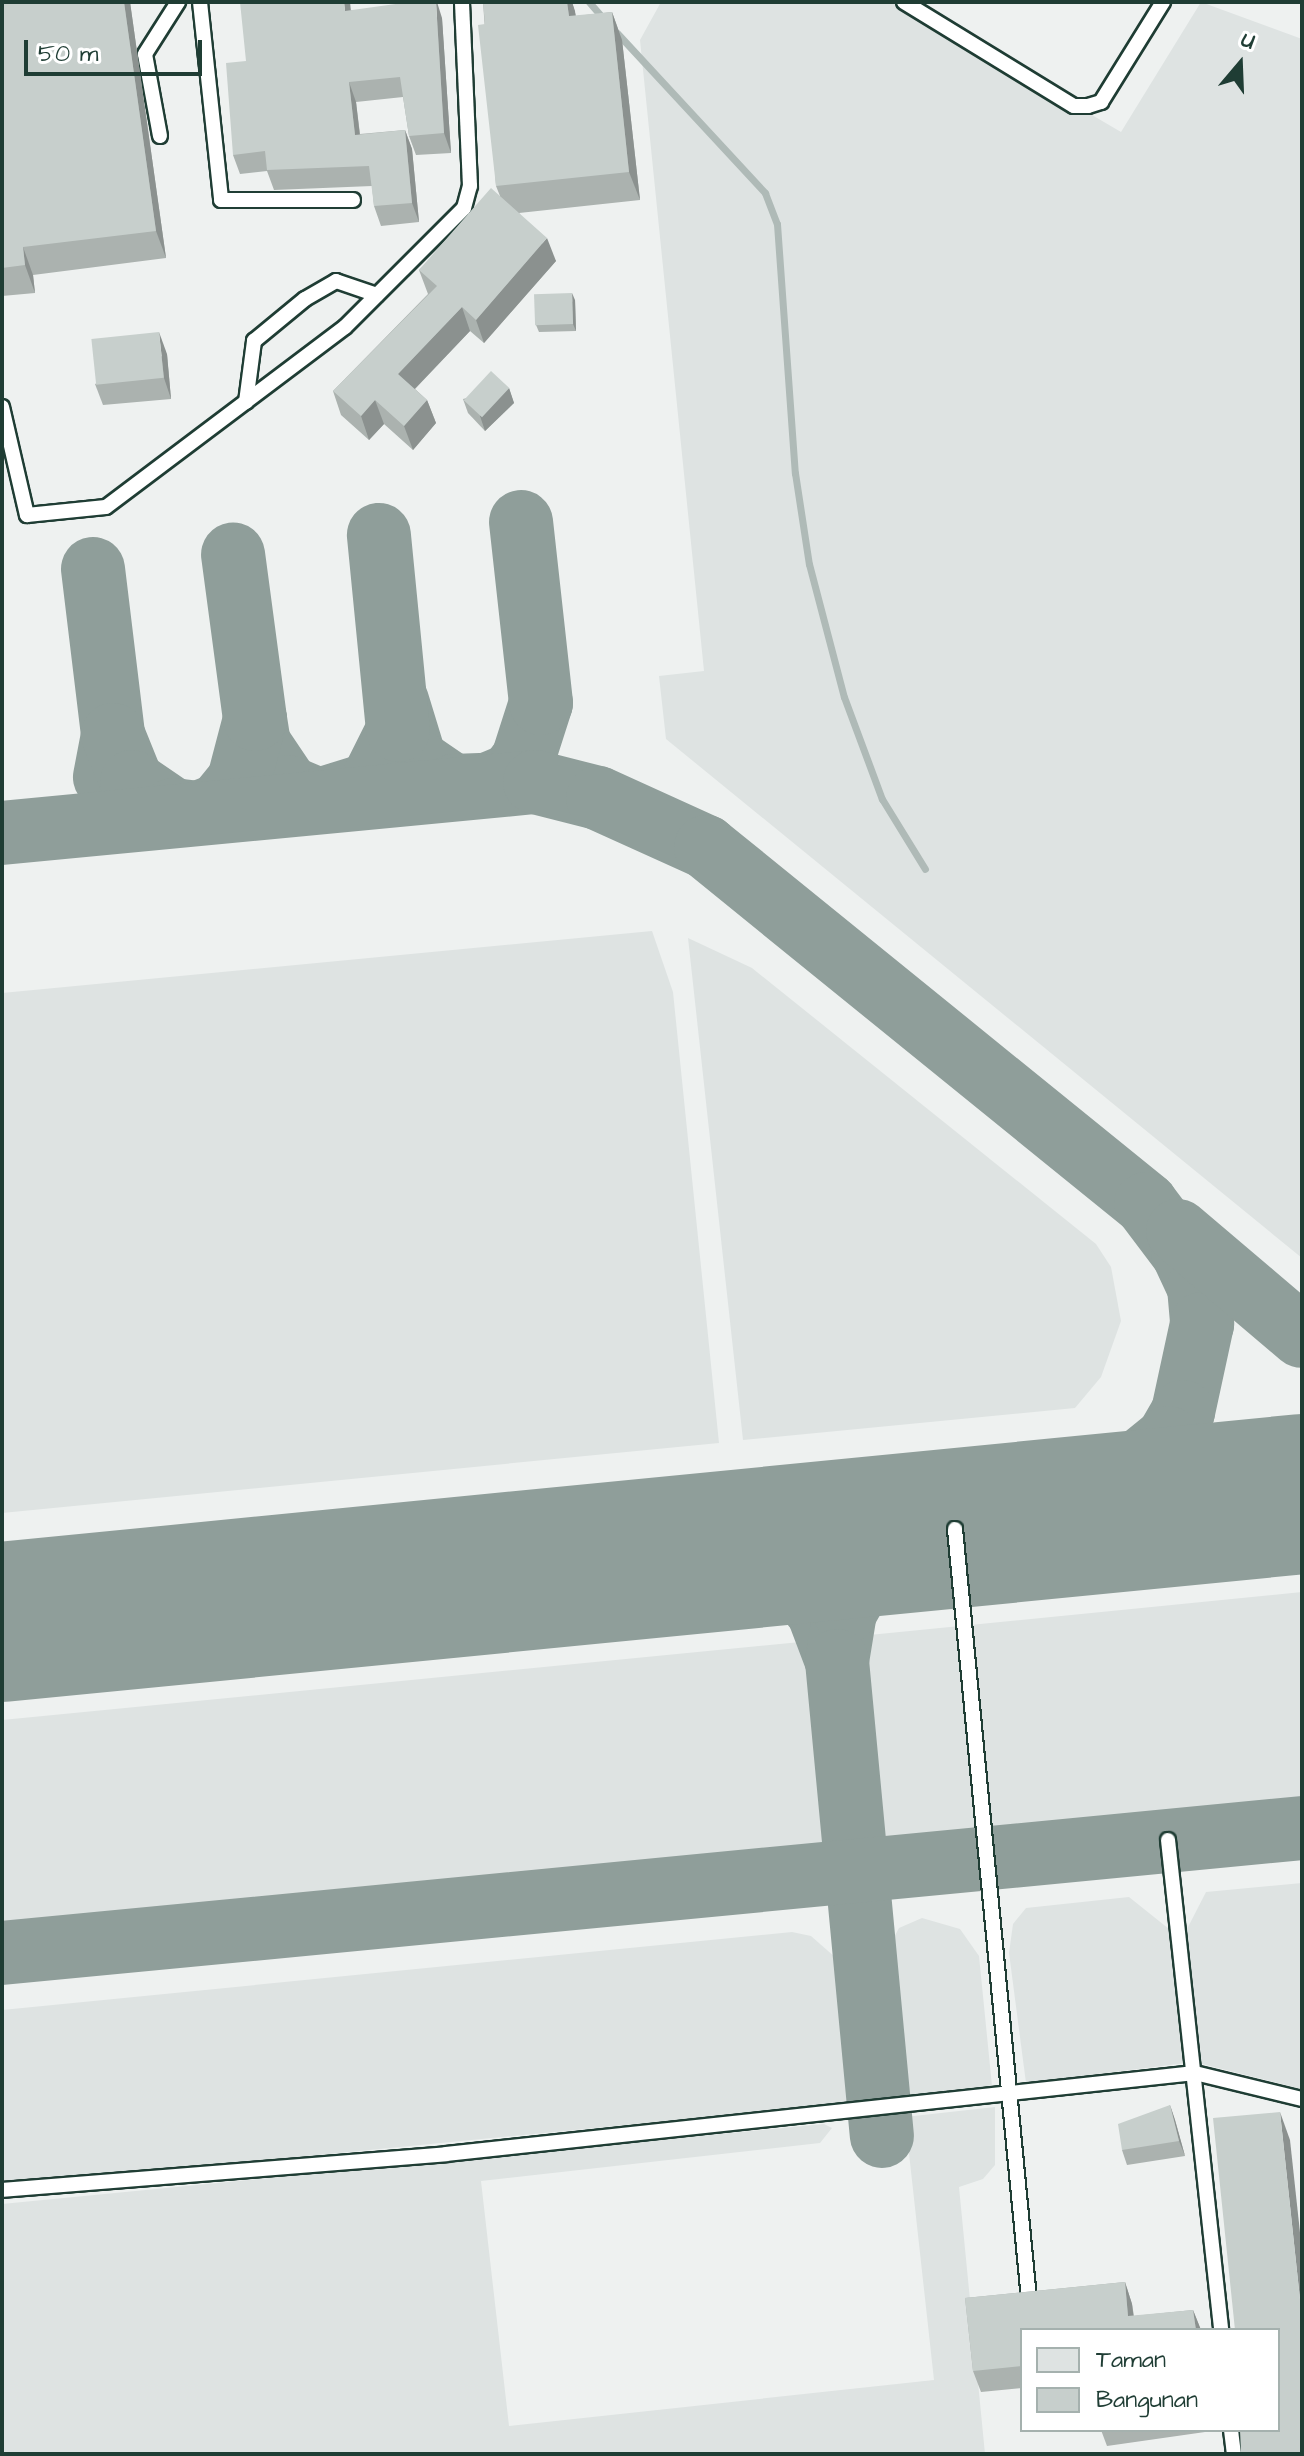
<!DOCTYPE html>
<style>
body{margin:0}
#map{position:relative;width:1304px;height:2456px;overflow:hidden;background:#fff;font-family:"Architects Daughter",sans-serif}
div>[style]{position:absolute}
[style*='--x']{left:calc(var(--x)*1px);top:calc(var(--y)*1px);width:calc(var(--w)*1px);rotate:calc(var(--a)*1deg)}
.built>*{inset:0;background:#eef1f0}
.green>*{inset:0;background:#dee3e2}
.stream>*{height:7px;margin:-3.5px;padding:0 3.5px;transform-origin:3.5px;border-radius:3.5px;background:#afbab7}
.taxiway>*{height:64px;margin:-32px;padding:0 32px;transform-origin:32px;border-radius:32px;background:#8f9e9a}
.runway>*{height:160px;margin:-80px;padding:0 80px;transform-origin:80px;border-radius:80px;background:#8f9e9a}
.roads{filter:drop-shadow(2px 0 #1f3d34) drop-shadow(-2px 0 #1f3d34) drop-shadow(0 2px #1f3d34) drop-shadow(0 -2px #1f3d34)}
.lane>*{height:14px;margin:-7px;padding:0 7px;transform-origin:7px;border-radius:7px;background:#fff}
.wall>*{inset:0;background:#abb2af}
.shaded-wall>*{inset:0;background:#8b918f}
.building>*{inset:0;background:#c7cfcc;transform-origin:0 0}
span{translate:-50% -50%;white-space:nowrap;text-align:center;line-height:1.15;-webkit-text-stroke:8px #fff;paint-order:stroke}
.frame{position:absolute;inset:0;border:4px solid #1f3d34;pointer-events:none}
.legend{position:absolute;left:1020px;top:2328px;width:260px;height:104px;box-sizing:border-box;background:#fff;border:2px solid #a5b1ae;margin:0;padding:10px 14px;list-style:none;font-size:24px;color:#1f3d34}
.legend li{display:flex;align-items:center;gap:16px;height:40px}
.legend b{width:40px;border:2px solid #a5b1ae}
.north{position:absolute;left:1200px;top:24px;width:80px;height:80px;-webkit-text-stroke:6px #fff;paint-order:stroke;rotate:19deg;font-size:22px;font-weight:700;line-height:32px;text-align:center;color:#1f3d34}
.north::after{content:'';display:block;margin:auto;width:28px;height:36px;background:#1f3d34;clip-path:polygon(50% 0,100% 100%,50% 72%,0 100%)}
.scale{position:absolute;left:24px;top:40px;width:178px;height:36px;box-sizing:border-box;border:4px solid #1f3d34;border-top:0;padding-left:10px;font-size:24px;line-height:28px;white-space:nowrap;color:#1f3d34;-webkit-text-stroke:6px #fff;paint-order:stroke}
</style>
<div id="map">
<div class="built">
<div style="clip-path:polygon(evenodd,2px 2px,1302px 2px,1302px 2454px,2px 2454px,2px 2px,1022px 2330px,1278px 2330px,1278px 2430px,1022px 2430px,1022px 2330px)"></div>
</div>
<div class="green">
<div style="clip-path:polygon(661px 2px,899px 2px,1121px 132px,1201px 2px,1302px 39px,1302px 1258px,666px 739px,659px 676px,704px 671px,640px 40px)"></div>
<div style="clip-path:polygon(652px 931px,673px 992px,719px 1443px,2px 1513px,2px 993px)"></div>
<div style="clip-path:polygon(688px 938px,752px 968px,1096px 1244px,1111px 1267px,1121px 1321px,1101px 1377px,1075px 1408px,743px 1440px)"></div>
<div style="clip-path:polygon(1302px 1592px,1302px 1828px,2px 1953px,2px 1720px,831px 1639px,837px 1658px,839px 1638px)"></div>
<div style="clip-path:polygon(1302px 1883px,1302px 2089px,1202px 2064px,1186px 1931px,1206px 1892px)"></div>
<div style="clip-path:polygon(1129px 1897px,1169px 1929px,1186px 2063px,1026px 2083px,1009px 1953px,1013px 1924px,1026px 1908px)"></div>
<div style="clip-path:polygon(922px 1918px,960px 1929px,979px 1956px,992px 2086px,910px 2097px,891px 1943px,899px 1928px)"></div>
<div style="clip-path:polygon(792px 1932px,811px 1936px,836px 1958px,851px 2103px,2px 2186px,2px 2010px)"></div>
<div style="clip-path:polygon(995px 2107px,995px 2165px,983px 2179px,959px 2187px,985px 2454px,2px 2454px,2px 2204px,824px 2124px,832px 2128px,820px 2143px,481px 2181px,509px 2426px,934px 2380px,905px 2117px)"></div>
</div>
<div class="stream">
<div style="--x:589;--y:2;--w:21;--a:49"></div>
<div style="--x:617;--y:33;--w:218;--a:47.2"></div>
<div style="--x:765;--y:193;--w:33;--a:69"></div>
<div style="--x:777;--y:224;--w:250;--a:85.9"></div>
<div style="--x:795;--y:473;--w:92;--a:81.3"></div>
<div style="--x:809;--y:564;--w:138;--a:75.3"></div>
<div style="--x:844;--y:697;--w:109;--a:69.6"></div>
<div style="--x:882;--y:799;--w:82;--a:58.4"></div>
</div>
<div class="taxiway">
<div style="--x:93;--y:569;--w:167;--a:83.1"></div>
<div style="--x:113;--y:735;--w:43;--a:100.8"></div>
<div style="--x:397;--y:701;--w:62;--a:73"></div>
<div style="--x:415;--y:760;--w:46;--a:34.4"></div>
<div style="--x:453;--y:786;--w:34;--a:-2"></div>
<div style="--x:487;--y:785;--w:26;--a:-23"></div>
<div style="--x:511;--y:775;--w:20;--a:-53"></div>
<div style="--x:523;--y:759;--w:59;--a:-72.2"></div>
<div style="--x:541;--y:703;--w:182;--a:-96.3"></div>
<div style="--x:255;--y:719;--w:25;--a:81"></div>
<div style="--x:259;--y:744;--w:52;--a:56"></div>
<div style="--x:288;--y:787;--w:34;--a:23"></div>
<div style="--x:319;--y:800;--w:54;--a:-17.1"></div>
<div style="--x:371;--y:784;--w:60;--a:-63.4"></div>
<div style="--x:398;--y:730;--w:196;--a:-95.6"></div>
<div style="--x:113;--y:735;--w:51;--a:68"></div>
<div style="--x:132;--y:782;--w:50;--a:34.3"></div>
<div style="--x:173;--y:810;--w:25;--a:7"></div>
<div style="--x:198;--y:813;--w:22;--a:-21"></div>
<div style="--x:219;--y:805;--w:32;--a:-51"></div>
<div style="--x:239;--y:780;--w:63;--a:-75.3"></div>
<div style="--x:255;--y:719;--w:166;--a:-97.6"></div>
<div style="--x:2;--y:833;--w:535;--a:-5.47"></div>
<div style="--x:535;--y:782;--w:65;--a:14.3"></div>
<div style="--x:598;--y:798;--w:119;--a:24.4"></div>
<div style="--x:706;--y:847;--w:567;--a:39.05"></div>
<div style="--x:1146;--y:1204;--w:61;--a:52.9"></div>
<div style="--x:1183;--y:1253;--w:38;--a:65"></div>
<div style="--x:1199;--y:1287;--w:37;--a:85"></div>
<div style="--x:1202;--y:1324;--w:90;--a:102.2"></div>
<div style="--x:1183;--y:1412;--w:30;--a:120"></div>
<div style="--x:1168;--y:1438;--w:90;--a:140.8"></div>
<div style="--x:1098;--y:1495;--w:90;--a:162"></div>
<div style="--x:1178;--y:1231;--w:162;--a:40.3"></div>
<div style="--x:729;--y:1551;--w:54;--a:22.8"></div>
<div style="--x:779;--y:1572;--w:26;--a:40"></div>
<div style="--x:799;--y:1589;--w:29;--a:49"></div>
<div style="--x:818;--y:1611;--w:53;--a:69.2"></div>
<div style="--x:837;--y:1661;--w:50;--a:-80.7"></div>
<div style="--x:845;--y:1612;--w:43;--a:-60.4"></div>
<div style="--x:866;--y:1575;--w:40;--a:-43"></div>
<div style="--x:895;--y:1548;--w:46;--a:-23.2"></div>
<div style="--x:837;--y:1661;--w:477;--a:84.6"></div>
<div style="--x:2;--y:1953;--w:1306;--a:-5.49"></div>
</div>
<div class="runway">
<div style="--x:2;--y:1622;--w:1306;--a:-5.62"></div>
</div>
<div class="roads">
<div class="lane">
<div style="--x:200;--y:2;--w:199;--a:83.9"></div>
<div style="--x:221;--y:200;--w:132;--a:0"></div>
<div style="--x:904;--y:2;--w:199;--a:31.5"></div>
<div style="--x:1074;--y:106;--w:14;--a:0"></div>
<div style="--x:1088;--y:106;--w:14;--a:-17"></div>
<div style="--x:1101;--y:102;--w:118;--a:-58.2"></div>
<div style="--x:160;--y:136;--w:83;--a:-100.4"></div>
<div style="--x:145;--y:54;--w:62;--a:-57.6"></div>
<div style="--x:246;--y:402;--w:62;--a:-82.5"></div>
<div style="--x:254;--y:341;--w:66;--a:-39.5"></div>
<div style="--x:305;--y:299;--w:36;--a:-30"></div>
<div style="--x:336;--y:281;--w:43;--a:18.9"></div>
<div style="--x:2;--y:407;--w:111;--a:77"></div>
<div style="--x:27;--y:515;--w:79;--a:-5.8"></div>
<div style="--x:106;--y:507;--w:299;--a:-37"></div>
<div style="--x:345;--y:327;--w:168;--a:-45"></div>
<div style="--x:464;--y:208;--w:23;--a:-75"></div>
<div style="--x:470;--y:186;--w:184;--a:-92.5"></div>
<div style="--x:955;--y:1529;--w:774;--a:84.51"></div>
<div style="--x:1168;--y:1840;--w:493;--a:83.8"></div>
<div style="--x:2;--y:2190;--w:445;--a:-4.6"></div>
<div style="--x:446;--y:2154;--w:753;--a:-6.17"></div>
<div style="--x:1195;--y:2073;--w:110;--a:13.7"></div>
<div style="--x:1231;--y:2430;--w:24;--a:83"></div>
</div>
</div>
<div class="wall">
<div style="clip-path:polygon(2px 2px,130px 2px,166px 258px,33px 275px,35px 293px,2px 296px)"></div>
<div style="clip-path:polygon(483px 2px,572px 2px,576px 16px,612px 12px,622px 40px,640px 200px,519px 213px,556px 261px,484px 343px,470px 331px,415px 389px,427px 400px,436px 423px,413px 450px,384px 424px,369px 440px,341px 415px,333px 391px,428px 294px,419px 270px,500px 196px,496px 186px)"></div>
<div style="clip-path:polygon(350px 10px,442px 18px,451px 153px,416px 155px,409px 136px,403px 97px,356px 102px,360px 134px,405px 130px,412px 149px,419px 222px,381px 226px,374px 206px,372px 186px,274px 190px,267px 171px,240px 174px,233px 155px,246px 61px)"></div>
<div style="clip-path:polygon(575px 300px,576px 331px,539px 332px,536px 325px)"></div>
<div style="clip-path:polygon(167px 354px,171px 399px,103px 405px,95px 384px)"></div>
<div style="clip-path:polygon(509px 388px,514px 403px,485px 431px,468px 413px,463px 399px)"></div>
<div style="clip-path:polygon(1170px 2105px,1175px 2120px,1185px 2156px,1127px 2165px,1122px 2150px)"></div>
<div style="clip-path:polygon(1125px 2282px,1132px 2304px,1134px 2316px,1193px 2310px,1201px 2330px,1022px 2330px,1022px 2388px,981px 2392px,973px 2371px,965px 2298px)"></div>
<div style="clip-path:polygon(1101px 2430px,1212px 2430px,1212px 2431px,1107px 2446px)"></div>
</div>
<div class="shaded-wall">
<div style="clip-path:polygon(124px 2px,130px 2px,166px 258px,156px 231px)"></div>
<div style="clip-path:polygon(344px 2px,350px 2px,353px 31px,345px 11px)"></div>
<div style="clip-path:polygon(436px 2px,437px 2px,442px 18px,451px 153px,444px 133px)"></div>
<div style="clip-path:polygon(567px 2px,572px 2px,575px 11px,579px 45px,569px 16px)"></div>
<div style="clip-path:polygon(612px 12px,622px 40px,640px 200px,629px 172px)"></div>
<div style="clip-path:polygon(349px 82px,356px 102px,362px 154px,355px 135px)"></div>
<div style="clip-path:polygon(405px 130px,412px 149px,419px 222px,412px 203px)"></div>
<div style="clip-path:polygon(547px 238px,556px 261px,484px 343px,476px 320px)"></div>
<div style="clip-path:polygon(23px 247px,33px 275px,35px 293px,25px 265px)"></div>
<div style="clip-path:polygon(572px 293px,575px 300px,576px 331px,573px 324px)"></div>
<div style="clip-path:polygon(462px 307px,470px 331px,407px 397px,398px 374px)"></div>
<div style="clip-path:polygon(159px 332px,167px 354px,171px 399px,164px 378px)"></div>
<div style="clip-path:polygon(509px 388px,514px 403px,485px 431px,480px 416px)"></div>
<div style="clip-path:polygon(375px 400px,384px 424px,369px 440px,361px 416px)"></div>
<div style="clip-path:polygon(427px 400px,436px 423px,413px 450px,404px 426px)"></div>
<div style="clip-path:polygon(1170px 2105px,1175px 2120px,1185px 2156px,1179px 2141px)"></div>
<div style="clip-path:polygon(1280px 2112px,1290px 2140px,1302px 2251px,1302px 2318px)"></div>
<div style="clip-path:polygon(1125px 2282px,1132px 2304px,1135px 2330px,1128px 2316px)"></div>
<div style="clip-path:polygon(1193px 2310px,1201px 2330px,1196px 2330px)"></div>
</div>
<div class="building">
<div style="clip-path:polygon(2px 2px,124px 2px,156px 231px,23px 247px,25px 265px,2px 268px)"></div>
<div style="clip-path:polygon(240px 2px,344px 2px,345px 11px,410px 2px,436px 2px,444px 133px,409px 136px,400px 77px,349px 82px,355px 135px,405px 130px,412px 203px,374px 206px,369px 166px,267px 170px,265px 151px,233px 155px,226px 63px,246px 61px)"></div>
<div style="clip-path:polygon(483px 2px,567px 2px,569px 16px,612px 12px,629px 172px,496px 186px,478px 25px,485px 24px)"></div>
<div style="clip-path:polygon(491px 188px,547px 238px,476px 320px,462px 307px,398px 374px,427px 400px,404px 426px,375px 400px,361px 416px,333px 391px,437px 286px,419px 270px)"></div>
<div style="left:572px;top:293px;width:31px;height:38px;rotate:88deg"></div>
<div style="left:159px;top:332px;width:46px;height:68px;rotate:84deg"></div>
<div style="left:491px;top:371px;width:25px;height:40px;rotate:43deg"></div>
<div style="clip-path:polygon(1170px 2105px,1179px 2141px,1122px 2150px,1118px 2124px)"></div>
<div style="clip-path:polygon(1280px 2112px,1302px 2318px,1302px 2454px,1241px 2454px,1240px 2430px,1278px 2430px,1278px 2330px,1235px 2330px,1213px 2118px)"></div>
<div style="clip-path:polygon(1125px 2282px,1128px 2316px,1193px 2310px,1196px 2330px,1022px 2330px,1022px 2366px,973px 2371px,965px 2298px)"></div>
</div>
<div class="frame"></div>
<ul class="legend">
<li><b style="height:22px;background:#dee3e2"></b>Taman</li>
<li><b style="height:22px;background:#c7cfcc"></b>Bangunan</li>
</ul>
<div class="north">U</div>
<div class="scale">50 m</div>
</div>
